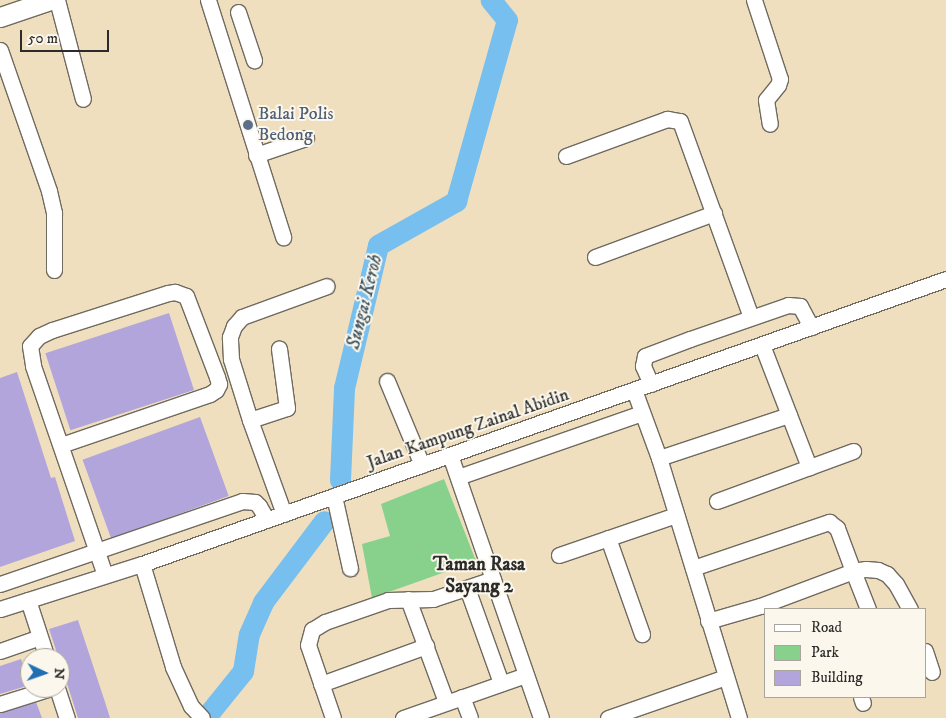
<!DOCTYPE html>
<style>
body{margin:0}
#map{position:relative;width:946px;height:718px;overflow:hidden;background:#f0dfbf;font-family:"IM FELL DW Pica",serif}
div>[style]{position:absolute}
[style*='--x']{left:calc(var(--x)*1px);top:calc(var(--y)*1px);width:calc(var(--w)*1px);rotate:calc(var(--a)*1deg)}
.green>*{inset:0;background:#87d18d}
.river>*{height:21px;margin:-10.5px;padding:0 10.5px;transform-origin:10.5px;border-radius:10.5px;background:#76bfef}
.building>*{inset:0;background:#b2a5db;transform-origin:0 0}
.roads{filter:drop-shadow(1px 0 #706a5f) drop-shadow(-1px 0 #706a5f) drop-shadow(0 1px #706a5f) drop-shadow(0 -1px #706a5f)}
.minor>*{height:15px;margin:-7.5px;padding:0 7.5px;transform-origin:7.5px;border-radius:7.5px;background:#fff}
.major>*{height:19px;margin:-9.5px;padding:0 9.5px;transform-origin:9.5px;border-radius:9.5px;background:#fff}
.dots>*{width:14px;height:14px;translate:-50% -50%;box-sizing:border-box;border:2px solid #fbf7ec;border-radius:50%}
span{translate:-50% -50%;white-space:nowrap;text-align:center;line-height:1.15;-webkit-text-stroke:4px #fbf7ec;paint-order:stroke}
.service-label{font-size:18px;color:#4e5e75}
.left{translate:0 -50%;text-align:left}
.street-label{font-size:18px;color:#2b2b2b}
.water-label{font-size:19px;color:#425766;font-style:italic}
.neighbourhood-label{font-size:19px;color:#2b2b2b;font-weight:700}
.legend{position:absolute;left:764px;top:608px;width:162px;height:90px;box-sizing:border-box;background:#fbf7ec;border:1px solid #a8a59f;margin:0;padding:6px 9px;list-style:none;font-size:15px;color:#2b2b2b}
.legend li{display:flex;align-items:center;gap:10px;height:25px}
.legend b{width:25px;border:1px solid #a8a59f}
.north{position:absolute;left:20px;top:648px;width:50px;height:50px;box-sizing:border-box;background:#fbf7ec;border:1px solid #a8a59f;border-radius:50%;rotate:93deg;font-size:14px;font-weight:700;line-height:20px;text-align:center;color:#2b2b2b}
.north::after{content:'';display:block;margin:auto;width:18px;height:22px;background:#1f6fb2;clip-path:polygon(50% 0,100% 100%,50% 72%,0 100%)}
.scale{position:absolute;left:20px;top:30px;width:89px;height:22px;box-sizing:border-box;border:2px solid #2b2b2b;border-top:0;padding-left:6px;font-size:15px;line-height:18px;white-space:nowrap;color:#2b2b2b;-webkit-text-stroke:4px #fbf7ec;paint-order:stroke}
</style>
<div id="map">
<div class="green">
<div style="clip-path:polygon(444px 479px,476px 561px,372px 598px,362px 544px,390px 536px,381px 504px)"></div>
</div>
<div class="river">
<div style="--x:340;--y:480;--w:92;--a:-87.5"></div>
<div style="--x:344;--y:388;--w:147;--a:-76.6"></div>
<div style="--x:378;--y:245;--w:90;--a:-29.4"></div>
<div style="--x:456;--y:201;--w:188;--a:-74.3"></div>
<div style="--x:507;--y:20;--w:26;--a:-129"></div>
<div style="--x:205;--y:718;--w:60;--a:-51"></div>
<div style="--x:243;--y:671;--w:37;--a:-81"></div>
<div style="--x:249;--y:634;--w:35;--a:-66"></div>
<div style="--x:263;--y:602;--w:101;--a:-53"></div>
</div>
<div class="building">
<div style="left:169px;top:313px;width:81px;height:130px;rotate:72deg"></div>
<div style="clip-path:polygon(17px 372px,51px 478px,55px 477px,75px 541px,0 567px,0 378px)"></div>
<div style="left:200px;top:417px;width:84px;height:125px;rotate:70deg"></div>
<div style="clip-path:polygon(78px 620px,106px 705px,110px 718px,78px 718px,63px 671px,49px 629px)"></div>
<div style="clip-path:polygon(21px 659px,30px 685px,0 694px,0 666px)"></div>
<div style="clip-path:polygon(36px 702px,42px 718px,0 718px,0 713px)"></div>
</div>
<div class="roads">
<div class="minor">
<div style="--x:57;--y:0;--w:102;--a:75.3"></div>
<div style="--x:208;--y:0;--w:249;--a:72.4"></div>
<div style="--x:754;--y:0;--w:83;--a:71.8"></div>
<div style="--x:780;--y:79;--w:6;--a:108"></div>
<div style="--x:778;--y:85;--w:19;--a:129"></div>
<div style="--x:766;--y:100;--w:24;--a:81"></div>
<div style="--x:238;--y:12;--w:51;--a:71.6"></div>
<div style="--x:0;--y:50;--w:149;--a:70.8"></div>
<div style="--x:49;--y:191;--w:23;--a:77"></div>
<div style="--x:54;--y:213;--w:57;--a:90"></div>
<div style="--x:256;--y:155;--w:53;--a:-18.8"></div>
<div style="--x:566;--y:156;--w:108;--a:-20.1"></div>
<div style="--x:667;--y:119;--w:13;--a:9"></div>
<div style="--x:680;--y:121;--w:208;--a:70.1"></div>
<div style="--x:595;--y:257;--w:127;--a:-20.3"></div>
<div style="--x:762;--y:345;--w:131;--a:68.9"></div>
<div style="--x:387;--y:381;--w:91;--a:67.4"></div>
<div style="--x:651;--y:384;--w:20;--a:-114"></div>
<div style="--x:643;--y:366;--w:10;--a:-79"></div>
<div style="--x:645;--y:356;--w:48;--a:-20.7"></div>
<div style="--x:690;--y:339;--w:104;--a:-19.1"></div>
<div style="--x:788;--y:305;--w:12;--a:5"></div>
<div style="--x:800;--y:306;--w:24;--a:62"></div>
<div style="--x:634;--y:390;--w:72;--a:69.8"></div>
<div style="--x:659;--y:458;--w:272;--a:72.9"></div>
<div style="--x:250;--y:420;--w:39;--a:-18"></div>
<div style="--x:287;--y:408;--w:60;--a:-97.7"></div>
<div style="--x:61;--y:445;--w:157;--a:-18.9"></div>
<div style="--x:210;--y:394;--w:7;--a:-34"></div>
<div style="--x:216;--y:390;--w:7;--a:-63"></div>
<div style="--x:219;--y:384;--w:7;--a:-106"></div>
<div style="--x:217;--y:377;--w:87;--a:-110.9"></div>
<div style="--x:186;--y:296;--w:12;--a:-160"></div>
<div style="--x:175;--y:292;--w:7;--a:172"></div>
<div style="--x:168;--y:293;--w:122;--a:162.3"></div>
<div style="--x:52;--y:330;--w:14;--a:155"></div>
<div style="--x:39;--y:336;--w:13;--a:132"></div>
<div style="--x:30;--y:346;--w:20;--a:81"></div>
<div style="--x:33;--y:366;--w:221;--a:71"></div>
<div style="--x:450;--y:455;--w:278;--a:70.9"></div>
<div style="--x:659;--y:458;--w:137;--a:-18.3"></div>
<div style="--x:458;--y:477;--w:195;--a:-19.2"></div>
<div style="--x:334;--y:496;--w:74;--a:77.5"></div>
<div style="--x:717;--y:501;--w:145;--a:-20.2"></div>
<div style="--x:284;--y:514;--w:100;--a:-109.9"></div>
<div style="--x:250;--y:420;--w:64;--a:-107.3"></div>
<div style="--x:231;--y:359;--w:22;--a:-93"></div>
<div style="--x:230;--y:337;--w:12;--a:-70"></div>
<div style="--x:234;--y:326;--w:12;--a:-48"></div>
<div style="--x:242;--y:317;--w:90;--a:-20"></div>
<div style="--x:608;--y:538;--w:102;--a:70.5"></div>
<div style="--x:559;--y:555;--w:124;--a:-18.9"></div>
<div style="--x:142;--y:564;--w:108;--a:73.2"></div>
<div style="--x:173;--y:667;--w:43;--a:65.2"></div>
<div style="--x:191;--y:706;--w:16;--a:47"></div>
<div style="--x:693;--y:568;--w:144;--a:-18.7"></div>
<div style="--x:829;--y:522;--w:10;--a:37"></div>
<div style="--x:837;--y:528;--w:46;--a:69.6"></div>
<div style="--x:853;--y:571;--w:13;--a:-9"></div>
<div style="--x:866;--y:569;--w:12;--a:5"></div>
<div style="--x:878;--y:570;--w:10;--a:24"></div>
<div style="--x:887;--y:574;--w:13;--a:48"></div>
<div style="--x:896;--y:584;--w:29;--a:61"></div>
<div style="--x:0;--y:584;--w:256;--a:-18.9"></div>
<div style="--x:242;--y:501;--w:13;--a:4"></div>
<div style="--x:255;--y:502;--w:6;--a:45"></div>
<div style="--x:259;--y:506;--w:16;--a:60"></div>
<div style="--x:467;--y:588;--w:101;--a:70.3"></div>
<div style="--x:408;--y:599;--w:110;--a:69.7"></div>
<div style="--x:28;--y:600;--w:61;--a:71.9"></div>
<div style="--x:0;--y:609;--w:149;--a:-17.6"></div>
<div style="--x:142;--y:564;--w:853;--a:-19.52"></div>
<div style="--x:708;--y:621;--w:54;--a:-16.1"></div>
<div style="--x:760;--y:606;--w:99;--a:-20.6"></div>
<div style="--x:853;--y:571;--w:41;--a:68.5"></div>
<div style="--x:0;--y:651;--w:42;--a:-19.3"></div>
<div style="--x:925;--y:651;--w:22;--a:72"></div>
<div style="--x:321;--y:684;--w:112;--a:-19.9"></div>
<div style="--x:57;--y:688;--w:32;--a:72"></div>
<div style="--x:462;--y:697;--w:22;--a:69"></div>
<div style="--x:861;--y:697;--w:6;--a:72"></div>
<div style="--x:0;--y:704;--w:53;--a:-17.4"></div>
<div style="--x:333;--y:718;--w:77;--a:-108.9"></div>
<div style="--x:308;--y:645;--w:16;--a:-75"></div>
<div style="--x:312;--y:630;--w:15;--a:-32"></div>
<div style="--x:325;--y:622;--w:67;--a:-19.2"></div>
<div style="--x:388;--y:600;--w:45;--a:-1.3"></div>
<div style="--x:433;--y:599;--w:63;--a:-18.4"></div>
<div style="--x:403;--y:718;--w:130;--a:-19.3"></div>
<div style="--x:608;--y:718;--w:125;--a:-19.2"></div>
</div>
<div class="major">
<div style="--x:0;--y:17;--w:53;--a:-18.8"></div>
</div>
</div>
<div class="dots">
<div style="left:248px;top:125px;background:#5c6f8a"></div>
</div>
<div class="service-label">
<span class="left" style="left:258px;top:125px">Balai Polis<br>Bedong</span>
</div>
<div class="street-label">
<span style="left:468px;top:429px;rotate:-19deg">Jalan Kampung Zainal Abidin</span>
</div>
<div class="water-label">
<span style="left:365px;top:302px;rotate:-76deg">Sungai Keroh</span>
</div>
<div class="neighbourhood-label">
<span style="left:479px;top:576px">Taman Rasa<br>Sayang 2</span>
</div>
<ul class="legend">
<li><b style="height:6px;background:#fff"></b>Road</li>
<li><b style="height:14px;background:#87d18d"></b>Park</li>
<li><b style="height:14px;background:#b2a5db"></b>Building</li>
</ul>
<div class="north">N</div>
<div class="scale">50 m</div>
</div>
